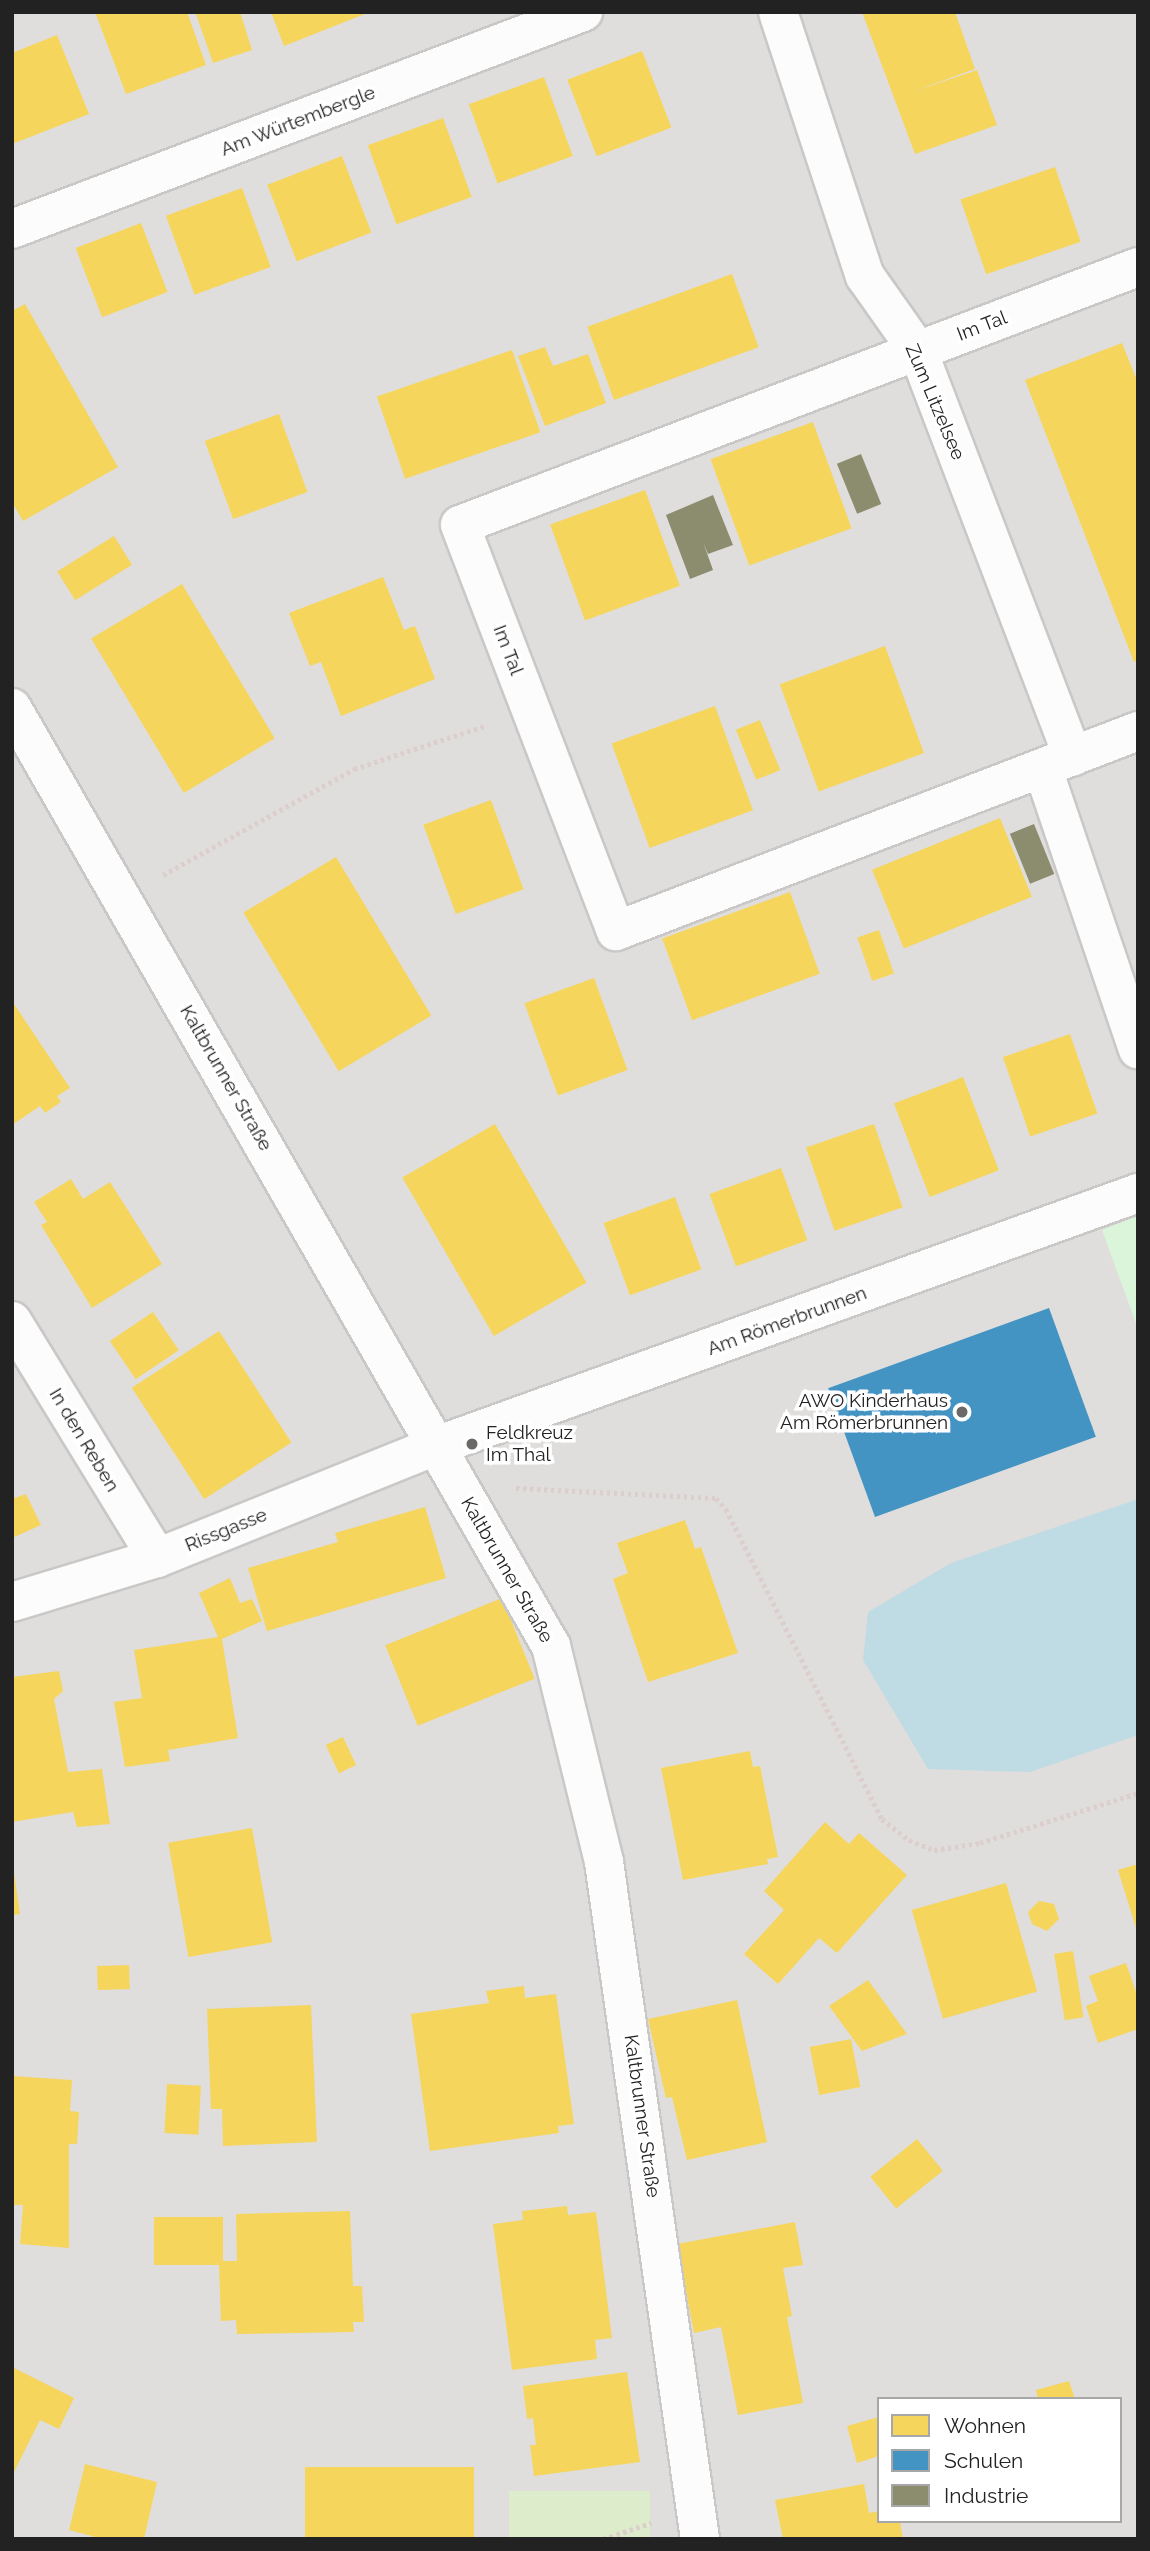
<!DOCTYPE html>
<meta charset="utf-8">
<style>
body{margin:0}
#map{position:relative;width:1150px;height:2551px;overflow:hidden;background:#f0eeeb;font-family:Raleway,sans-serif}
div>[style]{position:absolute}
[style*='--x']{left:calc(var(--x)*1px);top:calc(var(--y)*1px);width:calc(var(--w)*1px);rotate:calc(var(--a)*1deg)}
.residential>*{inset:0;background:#dfdedc}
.grass>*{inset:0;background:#ddeccb;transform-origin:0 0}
.park>*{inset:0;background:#daf5da}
.water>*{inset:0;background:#bfdbe3}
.homes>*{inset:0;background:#f6d55c;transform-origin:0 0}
.schools>*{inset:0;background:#4393c3;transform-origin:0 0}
.industry>*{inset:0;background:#8c8c6e;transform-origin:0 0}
.path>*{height:4.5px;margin-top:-2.25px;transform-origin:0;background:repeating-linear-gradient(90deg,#dccecd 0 3.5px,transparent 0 7px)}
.roads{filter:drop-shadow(2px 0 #c9c8c7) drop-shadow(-2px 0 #c9c8c7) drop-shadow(0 2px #c9c8c7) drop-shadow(0 -2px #c9c8c7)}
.minor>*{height:38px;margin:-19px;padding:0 19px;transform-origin:19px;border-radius:19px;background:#fdfcfc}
.tertiary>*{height:38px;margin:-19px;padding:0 19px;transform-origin:19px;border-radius:19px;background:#fdfcfc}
.dots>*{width:19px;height:19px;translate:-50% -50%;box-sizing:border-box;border:4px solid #fff;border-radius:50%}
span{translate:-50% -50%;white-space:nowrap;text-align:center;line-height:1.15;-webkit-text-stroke:7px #fff;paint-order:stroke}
.street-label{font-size:19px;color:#222}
.poi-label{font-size:19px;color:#222}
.right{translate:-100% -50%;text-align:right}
.left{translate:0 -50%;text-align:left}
.frame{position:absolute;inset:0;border:14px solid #222;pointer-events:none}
.legend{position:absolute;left:877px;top:2397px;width:245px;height:126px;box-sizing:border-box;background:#fff;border:2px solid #a7a7a7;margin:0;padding:9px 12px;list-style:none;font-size:21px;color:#222}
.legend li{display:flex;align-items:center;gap:14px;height:35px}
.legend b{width:35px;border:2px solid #a7a7a7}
</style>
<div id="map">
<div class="residential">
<div style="clip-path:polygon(evenodd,1138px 12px,1138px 2539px,12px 2539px,12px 14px,1138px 12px,879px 2399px,1120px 2399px,1120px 2521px,879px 2521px,879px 2399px)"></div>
</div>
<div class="grass">
<div style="left:509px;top:2491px;width:141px;height:48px"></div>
</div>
<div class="park">
<div style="clip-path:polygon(1138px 1216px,1138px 1329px,1102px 1230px)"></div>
</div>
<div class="water">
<div style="clip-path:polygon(1138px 1499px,1138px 1735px,1030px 1772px,928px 1769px,863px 1660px,868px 1612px,951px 1563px)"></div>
</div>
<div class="homes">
<div style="clip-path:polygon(95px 12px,187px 12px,206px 65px,126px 94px)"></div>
<div style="clip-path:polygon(203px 12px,240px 12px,252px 50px,213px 63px,196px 14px)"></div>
<div style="clip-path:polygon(271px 12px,370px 12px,284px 46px)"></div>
<div style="clip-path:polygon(862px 12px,955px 12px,975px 69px,909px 93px,977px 70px,997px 125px,915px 154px)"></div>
<div style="clip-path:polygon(57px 35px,89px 114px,12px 144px,12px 53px)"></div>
<div style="left:642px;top:51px;width:82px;height:80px;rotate:69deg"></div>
<div style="left:544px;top:77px;width:84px;height:80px;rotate:70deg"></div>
<div style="left:443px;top:118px;width:84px;height:80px;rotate:70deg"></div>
<div style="left:342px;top:156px;width:82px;height:80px;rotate:69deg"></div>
<div style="left:1055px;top:167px;width:79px;height:100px;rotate:71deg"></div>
<div style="left:242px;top:188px;width:84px;height:81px;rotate:70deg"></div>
<div style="left:141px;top:223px;width:74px;height:70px;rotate:69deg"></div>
<div style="left:732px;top:274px;width:78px;height:154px;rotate:70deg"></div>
<div style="clip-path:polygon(25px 304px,118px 467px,23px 521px,12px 502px,12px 311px)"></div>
<div style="clip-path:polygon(1122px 343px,1138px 383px,1138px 660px,1134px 662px,1025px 380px)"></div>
<div style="clip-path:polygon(545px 347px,553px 366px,588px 354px,606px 403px,545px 426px,518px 356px)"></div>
<div style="left:512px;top:350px;width:87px;height:143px;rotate:71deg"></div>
<div style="left:279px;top:414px;width:83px;height:79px;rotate:70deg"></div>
<div style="left:813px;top:422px;width:113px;height:109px;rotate:70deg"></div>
<div style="left:645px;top:490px;width:102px;height:101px;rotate:70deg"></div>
<div style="left:114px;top:536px;width:34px;height:67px;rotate:58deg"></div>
<div style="clip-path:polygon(383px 577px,404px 630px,415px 626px,435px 679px,341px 716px,321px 662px,310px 666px,289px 613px)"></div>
<div style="left:182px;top:584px;width:180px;height:106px;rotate:59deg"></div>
<div style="left:885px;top:646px;width:114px;height:112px;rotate:70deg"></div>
<div style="left:715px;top:706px;width:111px;height:110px;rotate:70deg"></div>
<div style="left:760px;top:720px;width:54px;height:26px;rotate:68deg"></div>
<div style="left:491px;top:800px;width:95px;height:72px;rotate:70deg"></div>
<div style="left:1000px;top:818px;width:85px;height:138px;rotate:68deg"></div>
<div style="left:336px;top:857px;width:185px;height:108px;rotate:59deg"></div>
<div style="left:790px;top:892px;width:87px;height:136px;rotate:70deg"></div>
<div style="left:879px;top:930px;width:46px;height:23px;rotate:71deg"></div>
<div style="left:594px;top:978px;width:98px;height:74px;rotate:70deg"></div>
<div style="clip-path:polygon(12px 1001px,70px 1088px,57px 1096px,61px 1102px,45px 1113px,40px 1106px,12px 1125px)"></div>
<div style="left:1070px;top:1034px;width:84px;height:71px;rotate:71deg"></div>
<div style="left:963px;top:1077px;width:100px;height:74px;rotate:69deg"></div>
<div style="left:495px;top:1124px;width:183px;height:107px;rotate:60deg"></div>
<div style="left:874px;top:1124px;width:88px;height:72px;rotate:71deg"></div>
<div style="left:781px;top:1168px;width:77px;height:76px;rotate:70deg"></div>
<div style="clip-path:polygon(71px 1179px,83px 1199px,110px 1182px,162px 1264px,92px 1308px,41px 1225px,47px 1222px,34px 1202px)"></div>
<div style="left:675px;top:1197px;width:77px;height:76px;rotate:70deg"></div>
<div style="left:153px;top:1312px;width:46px;height:52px;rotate:56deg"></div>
<div style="left:219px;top:1331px;width:133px;height:104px;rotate:57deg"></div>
<div style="clip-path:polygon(12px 1492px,15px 1498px,26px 1494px,41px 1525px,12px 1538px)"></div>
<div style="clip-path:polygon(425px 1507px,446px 1578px,267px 1631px,248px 1568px,338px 1542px,335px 1533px)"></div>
<div style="clip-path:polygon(685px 1520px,695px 1549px,701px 1547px,738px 1653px,648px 1682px,613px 1579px,628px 1573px,617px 1543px)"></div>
<div style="clip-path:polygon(230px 1578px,240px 1603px,252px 1599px,262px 1621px,222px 1639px,238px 1738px,168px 1750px,170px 1761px,125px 1767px,114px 1702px,142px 1698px,134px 1650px,218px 1637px,199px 1593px)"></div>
<div style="left:502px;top:1598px;width:87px;height:126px;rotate:68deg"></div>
<div style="clip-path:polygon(59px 1671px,63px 1691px,54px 1699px,68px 1772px,102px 1769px,110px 1824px,77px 1827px,73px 1812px,12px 1822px,12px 1677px)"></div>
<div style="left:343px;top:1737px;width:31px;height:19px;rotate:65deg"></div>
<div style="clip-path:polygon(750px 1751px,753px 1767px,760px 1766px,778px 1857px,767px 1859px,768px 1864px,683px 1880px,661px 1768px)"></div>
<div style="clip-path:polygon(825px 1822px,849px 1844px,859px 1833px,907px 1875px,837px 1953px,819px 1938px,778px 1984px,744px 1954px,784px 1910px,764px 1891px)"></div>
<div style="left:252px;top:1828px;width:116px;height:85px;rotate:80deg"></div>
<div style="clip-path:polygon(1138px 1864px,1138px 1931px,1137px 1931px,1118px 1870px)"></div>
<div style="clip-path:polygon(14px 1873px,20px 1914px,12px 1915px,12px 1874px)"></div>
<div style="left:1006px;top:1883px;width:113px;height:98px;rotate:74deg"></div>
<div style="clip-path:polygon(1039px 1901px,1054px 1904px,1059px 1919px,1047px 1931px,1032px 1924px,1028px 1912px)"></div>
<div style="left:1073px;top:1951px;width:67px;height:19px;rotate:81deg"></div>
<div style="clip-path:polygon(1126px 1963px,1138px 1998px,1138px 2029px,1098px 2043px,1086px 2006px,1098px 2001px,1089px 1976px)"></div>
<div style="left:129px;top:1965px;width:24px;height:32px;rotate:88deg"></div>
<div style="clip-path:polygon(868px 1980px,907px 2034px,862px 2051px,829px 2006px)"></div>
<div style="clip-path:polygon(524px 1986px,525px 1998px,556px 1994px,574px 2124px,558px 2126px,559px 2133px,430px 2151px,411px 2014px,489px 2003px,486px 1991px)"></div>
<div style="clip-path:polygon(737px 2000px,767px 2142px,687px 2160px,672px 2097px,666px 2098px,648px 2019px)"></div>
<div style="clip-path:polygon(311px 2005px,317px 2142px,223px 2146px,222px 2109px,211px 2109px,207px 2009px)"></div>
<div style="left:851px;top:2039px;width:49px;height:42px;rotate:79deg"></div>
<div style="clip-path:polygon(12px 2076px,72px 2080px,70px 2111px,79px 2112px,77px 2144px,69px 2144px,69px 2248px,20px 2244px,23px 2205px,12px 2205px)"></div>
<div style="left:167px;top:2084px;width:34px;height:49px;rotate:3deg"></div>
<div style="left:917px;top:2139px;width:41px;height:60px;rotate:51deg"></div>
<div style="clip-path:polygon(567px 2206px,568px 2215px,596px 2212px,612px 2338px,595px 2340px,597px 2359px,512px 2370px,493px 2224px,523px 2220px,522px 2211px)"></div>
<div style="clip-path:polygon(350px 2211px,353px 2286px,362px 2286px,364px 2322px,353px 2322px,354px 2332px,237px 2334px,236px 2320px,221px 2321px,219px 2265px,154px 2265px,154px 2217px,223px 2217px,223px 2261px,237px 2261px,236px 2214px)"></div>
<div style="clip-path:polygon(795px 2222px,803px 2265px,783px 2268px,792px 2316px,787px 2317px,803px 2403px,738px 2415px,721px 2327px,694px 2333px,677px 2244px)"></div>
<div style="clip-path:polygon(12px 2367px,74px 2398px,59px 2429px,40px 2420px,12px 2476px)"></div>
<div style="clip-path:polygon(627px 2372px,640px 2462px,534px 2476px,530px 2445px,536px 2445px,533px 2418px,527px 2419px,523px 2386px)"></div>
<div style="clip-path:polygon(1069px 2381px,1075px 2399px,1038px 2399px,1036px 2390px)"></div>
<div style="clip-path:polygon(879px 2417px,879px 2456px,857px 2463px,847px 2426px)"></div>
<div style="clip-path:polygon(85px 2464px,157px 2482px,144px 2539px,103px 2539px,69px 2530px)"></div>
<div style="left:305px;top:2467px;width:169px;height:72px"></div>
<div style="clip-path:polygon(864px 2484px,869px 2513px,879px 2511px,879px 2521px,900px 2521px,903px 2539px,783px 2539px,775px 2500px)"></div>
</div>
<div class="schools">
<div style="left:1049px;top:1308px;width:137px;height:235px;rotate:70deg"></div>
</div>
<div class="industry">
<div style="left:861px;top:454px;width:54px;height:26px;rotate:68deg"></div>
<div style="clip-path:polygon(713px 495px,733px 545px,708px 554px,703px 542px,713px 570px,690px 579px,666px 515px)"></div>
<div style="left:1034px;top:824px;width:54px;height:26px;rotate:68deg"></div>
</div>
<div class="path">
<div style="--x:163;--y:875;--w:218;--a:-29"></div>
<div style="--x:354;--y:769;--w:140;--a:-18.3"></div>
<div style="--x:516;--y:1488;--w:200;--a:2.9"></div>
<div style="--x:716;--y:1498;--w:15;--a:48"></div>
<div style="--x:726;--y:1509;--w:347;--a:63.3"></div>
<div style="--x:882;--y:1819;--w:34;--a:38"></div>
<div style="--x:909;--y:1840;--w:27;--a:22"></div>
<div style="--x:934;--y:1850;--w:47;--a:-8.7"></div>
<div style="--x:980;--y:1843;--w:166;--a:-17.6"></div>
<div style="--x:603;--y:2539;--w:51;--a:-18.4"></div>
</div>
<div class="roads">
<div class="minor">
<div style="--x:778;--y:12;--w:278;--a:71.8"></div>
<div style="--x:865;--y:276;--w:92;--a:54.8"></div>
<div style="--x:918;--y:351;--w:434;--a:69.1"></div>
<div style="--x:12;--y:229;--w:611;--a:-20.81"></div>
<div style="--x:1138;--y:267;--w:725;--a:159.17"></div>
<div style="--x:460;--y:525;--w:435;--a:69"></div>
<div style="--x:616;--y:931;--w:559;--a:-20.96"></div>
<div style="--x:1043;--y:769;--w:296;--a:71.3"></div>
<div style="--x:12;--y:1321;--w:278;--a:58.5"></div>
<div style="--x:12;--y:1602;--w:152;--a:-16.9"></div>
<div style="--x:157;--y:1558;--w:301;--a:-21.9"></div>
<div style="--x:436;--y:1446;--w:746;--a:-19.82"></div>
</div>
<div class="tertiary">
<div style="--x:12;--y:708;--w:1082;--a:60.12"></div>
<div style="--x:551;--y:1646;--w:222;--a:76.2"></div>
<div style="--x:604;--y:1862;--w:684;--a:81.93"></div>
</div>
</div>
<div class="dots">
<div style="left:962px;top:1412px;background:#6a6968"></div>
<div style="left:472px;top:1444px;background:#6a6968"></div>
</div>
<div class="street-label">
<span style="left:298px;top:121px;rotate:-21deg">Am Würtembergle</span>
<span style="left:982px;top:326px;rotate:-21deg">Im Tal</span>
<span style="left:935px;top:402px;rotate:67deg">Zum Litzelsee</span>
<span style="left:508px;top:650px;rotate:69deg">Im Tal</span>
<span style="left:226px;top:1078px;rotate:60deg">Kaltbrunner Straße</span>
<span style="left:787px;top:1321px;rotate:-20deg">Am Römerbrunnen</span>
<span style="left:84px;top:1440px;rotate:59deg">In den Reben</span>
<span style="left:226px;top:1530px;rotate:-22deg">Rissgasse</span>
<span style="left:507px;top:1570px;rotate:60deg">Kaltbrunner Straße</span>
<span style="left:642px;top:2116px;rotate:82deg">Kaltbrunner Straße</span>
</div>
<div class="poi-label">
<span class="right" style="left:948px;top:1412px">AWO Kinderhaus<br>Am Römerbrunnen</span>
<span class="left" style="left:486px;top:1444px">Feldkreuz<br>Im Thal</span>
</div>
<div class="frame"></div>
<ul class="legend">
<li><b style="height:19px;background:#f6d55c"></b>Wohnen</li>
<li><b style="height:19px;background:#4393c3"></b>Schulen</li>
<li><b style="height:19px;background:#8c8c6e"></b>Industrie</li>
</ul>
</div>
